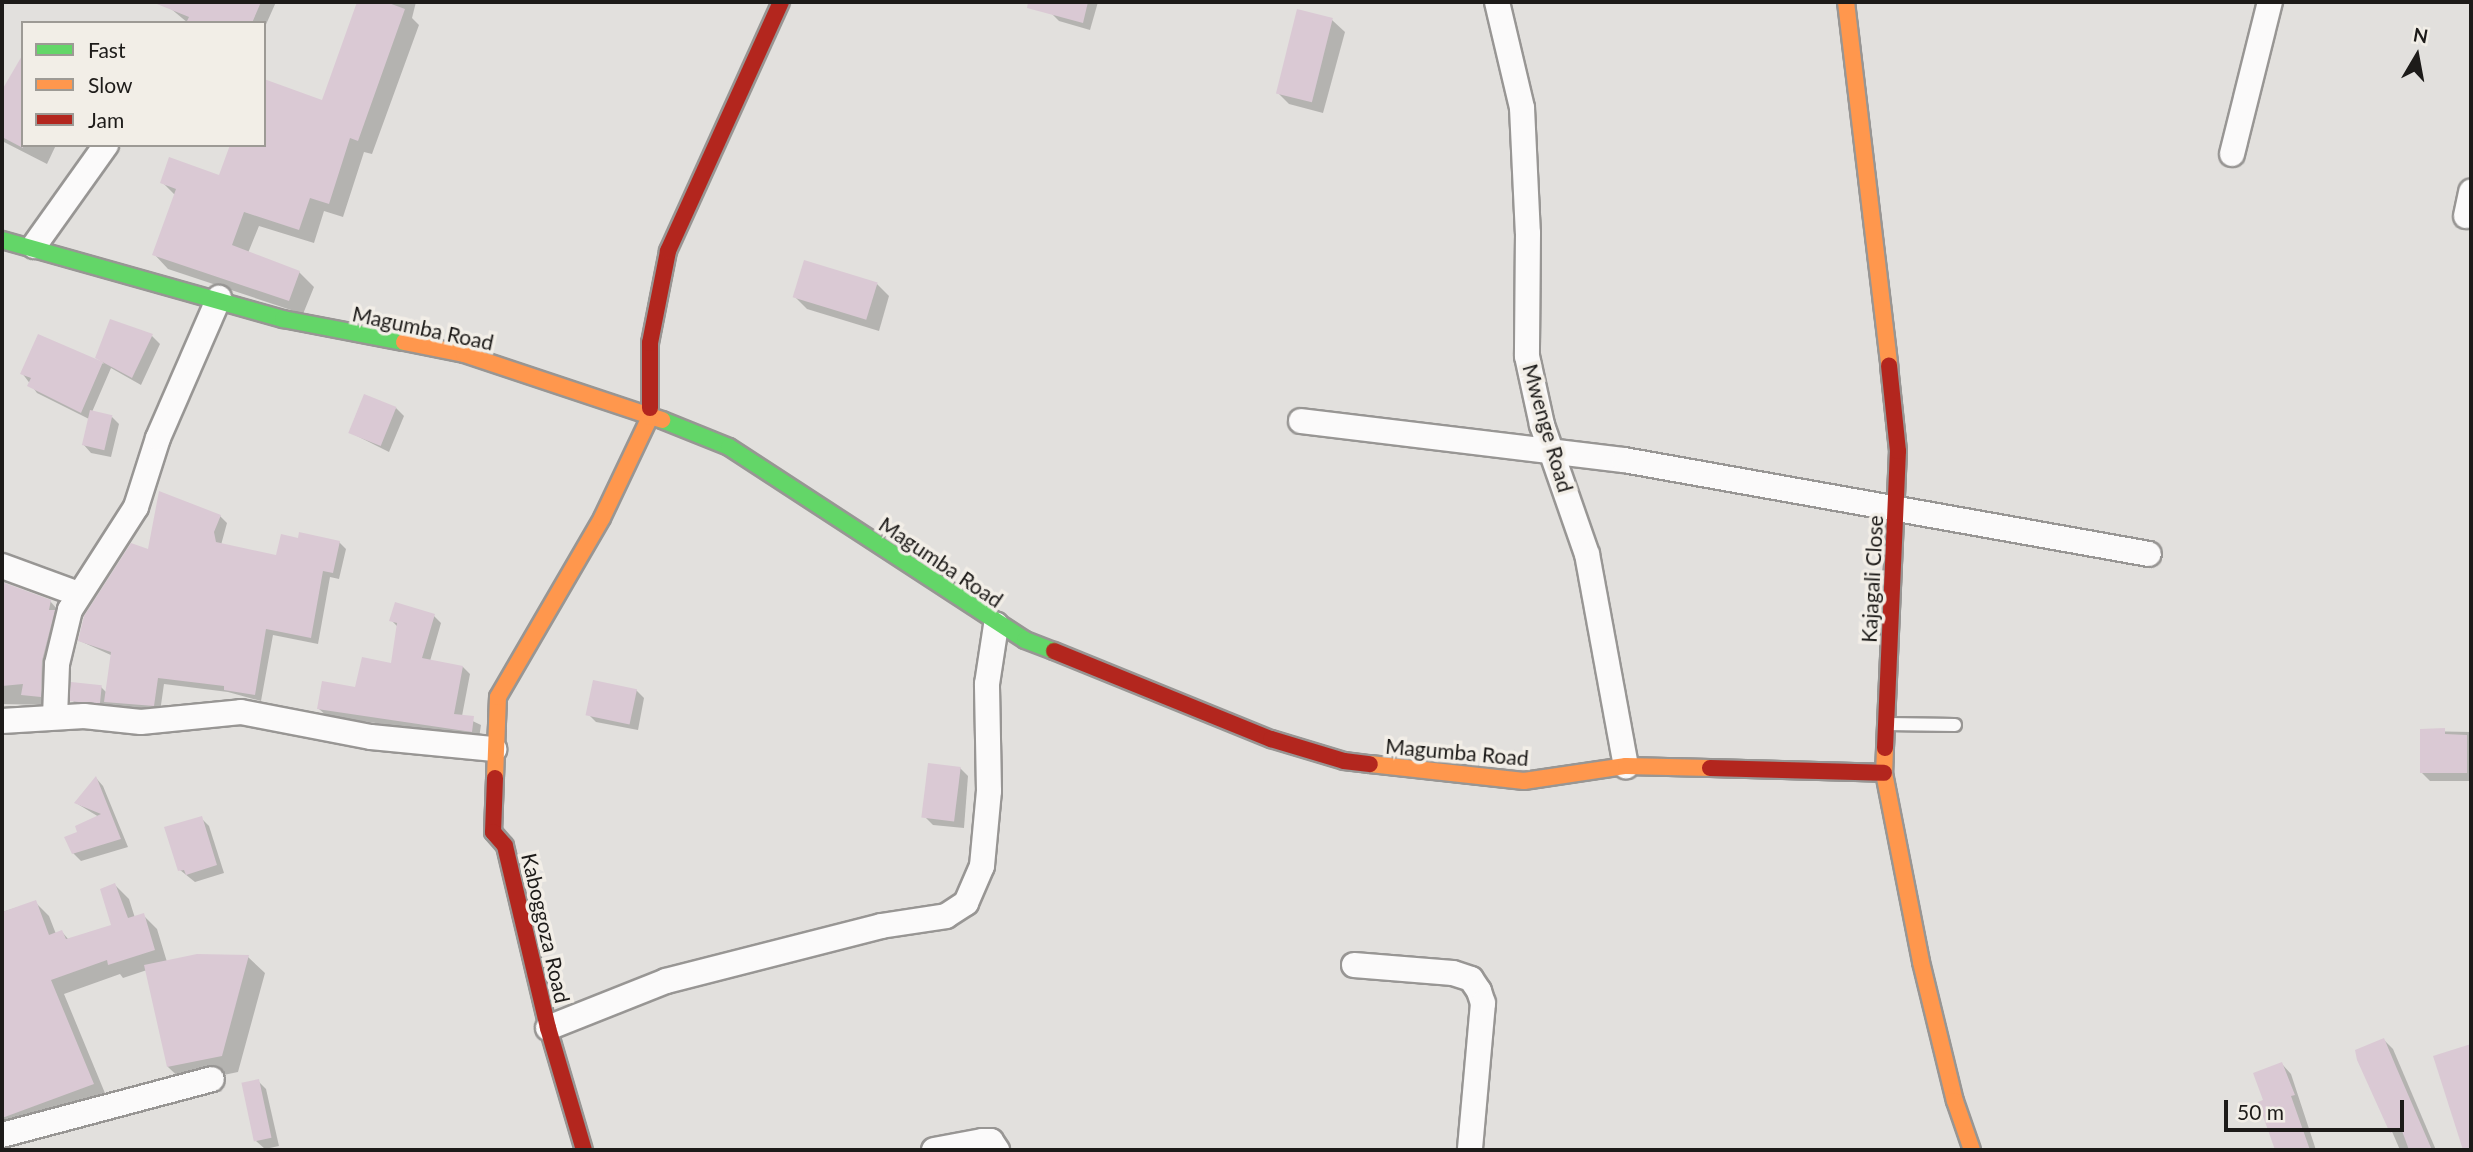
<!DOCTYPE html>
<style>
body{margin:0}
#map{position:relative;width:2473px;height:1152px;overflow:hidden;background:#e2e0dd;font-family:Lato,sans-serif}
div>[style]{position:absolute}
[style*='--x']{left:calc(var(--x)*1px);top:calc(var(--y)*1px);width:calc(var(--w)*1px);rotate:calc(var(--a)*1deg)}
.shadow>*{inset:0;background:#0003}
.building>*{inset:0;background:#dac9d4;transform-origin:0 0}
.roads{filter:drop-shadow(2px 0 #989694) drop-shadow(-2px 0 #989694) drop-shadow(0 2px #989694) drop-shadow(0 -2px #989694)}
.lane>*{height:12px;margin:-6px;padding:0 6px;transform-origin:6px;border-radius:6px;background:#fbfafa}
.street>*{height:24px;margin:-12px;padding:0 12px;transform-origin:12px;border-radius:12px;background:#fbfafa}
.fast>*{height:16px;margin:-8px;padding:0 8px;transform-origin:8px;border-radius:8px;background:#63d668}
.slow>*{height:16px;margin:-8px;padding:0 8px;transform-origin:8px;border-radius:8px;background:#ff974d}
.jam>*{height:16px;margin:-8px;padding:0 8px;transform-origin:8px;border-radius:8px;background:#b3261e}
span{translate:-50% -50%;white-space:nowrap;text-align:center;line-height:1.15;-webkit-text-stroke:7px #f2eee7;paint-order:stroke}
.street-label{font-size:21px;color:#1d1b19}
.frame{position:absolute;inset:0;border:4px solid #1d1b19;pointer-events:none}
.legend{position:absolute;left:21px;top:21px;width:245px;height:126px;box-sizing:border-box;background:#f2eee7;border:2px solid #9d9a95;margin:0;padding:9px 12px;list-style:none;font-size:21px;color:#1d1b19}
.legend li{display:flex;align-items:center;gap:14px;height:35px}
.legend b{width:35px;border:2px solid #9d9a95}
.north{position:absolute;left:2382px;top:21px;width:70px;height:70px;-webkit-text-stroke:5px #f2eee7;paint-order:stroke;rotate:10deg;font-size:19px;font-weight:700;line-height:28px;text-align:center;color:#1d1b19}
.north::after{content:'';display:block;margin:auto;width:24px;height:32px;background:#1d1b19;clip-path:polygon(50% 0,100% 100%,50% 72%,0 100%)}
.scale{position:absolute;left:2224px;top:1100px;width:180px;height:32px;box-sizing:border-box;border:4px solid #1d1b19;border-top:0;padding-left:9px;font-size:21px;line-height:24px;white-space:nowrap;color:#1d1b19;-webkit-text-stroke:5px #f2eee7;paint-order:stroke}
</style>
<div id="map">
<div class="shadow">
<div style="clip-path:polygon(173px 2px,276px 2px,264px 29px,264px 23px,188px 23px,170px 8px)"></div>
<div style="clip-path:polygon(359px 2px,416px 2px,412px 18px,419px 25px,372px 154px,364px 152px,343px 217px,324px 211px,314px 243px,259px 226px,248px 253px,299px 272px,314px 287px,303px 314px,168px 269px,154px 254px,176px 196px,162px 182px,220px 178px,323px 102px)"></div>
<div style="clip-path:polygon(1054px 2px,1098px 2px,1090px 30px,1059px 21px,1051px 13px)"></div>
<div style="clip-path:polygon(1332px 20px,1345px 32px,1323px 113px,1289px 104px,1277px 92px)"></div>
<div style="clip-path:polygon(3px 91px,23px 145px,56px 145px,47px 164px,2px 141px)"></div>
<div style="clip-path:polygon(877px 284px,889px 296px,879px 331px,807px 309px,794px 296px)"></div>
<div style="clip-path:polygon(111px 321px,152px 336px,160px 344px,141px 385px,111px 368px,92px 412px,111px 416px,119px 424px,111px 457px,91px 453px,83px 444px,89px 419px,37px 393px,22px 373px,39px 336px,104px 364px,97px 357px)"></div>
<div style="clip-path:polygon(396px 408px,404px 416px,389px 452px,351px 433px)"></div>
<div style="clip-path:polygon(220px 516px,227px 523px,221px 545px,277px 557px,299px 540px,339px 542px,346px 549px,339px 579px,330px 577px,318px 644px,273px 635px,261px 701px,228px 692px,164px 684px,160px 712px,112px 708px,108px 704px,107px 710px,80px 708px,72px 700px,101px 687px,107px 693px,113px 656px,80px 641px,149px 552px)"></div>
<div style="clip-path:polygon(5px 585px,50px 601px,58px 610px,49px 705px,2px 704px)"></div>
<div style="clip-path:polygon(434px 616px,441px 623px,430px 661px,463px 667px,470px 674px,462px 716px,481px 725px,479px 738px,327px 716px,319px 709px,393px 665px,398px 627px,391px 620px)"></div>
<div style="clip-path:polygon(636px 690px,644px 698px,638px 730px,596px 722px,588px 714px)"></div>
<div style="clip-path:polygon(2421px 731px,2471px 732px,2471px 781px,2430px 781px,2422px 773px)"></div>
<div style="clip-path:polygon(960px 768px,968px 776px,964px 828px,933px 825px,925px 817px)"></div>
<div style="clip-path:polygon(96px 778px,103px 786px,128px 847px,81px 861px,73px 853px,99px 817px,76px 803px)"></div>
<div style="clip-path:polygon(201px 818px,209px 826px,224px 873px,195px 882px,180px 870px)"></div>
<div style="clip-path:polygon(115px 885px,129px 899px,135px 918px,143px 915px,157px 929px,167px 962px,248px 957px,265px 973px,238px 1072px,185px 1083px,168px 1067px,147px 970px,123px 978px,120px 974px,64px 994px,107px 1098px,2px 1125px,2px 912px,35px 902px,49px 916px,56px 934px,62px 932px,69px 940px,114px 926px)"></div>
<div style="clip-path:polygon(2384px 1040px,2393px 1049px,2436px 1150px,2400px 1150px,2357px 1051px)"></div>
<div style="clip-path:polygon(2471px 1045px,2471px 1150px,2465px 1150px,2435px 1057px)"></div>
<div style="clip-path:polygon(2282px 1064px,2291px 1074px,2316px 1150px,2277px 1150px,2260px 1103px,2265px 1101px)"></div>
<div style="clip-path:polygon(258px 1081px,266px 1089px,279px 1146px,265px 1149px,256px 1141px)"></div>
</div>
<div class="building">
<div style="clip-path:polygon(152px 2px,261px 2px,252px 23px,186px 23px,189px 17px)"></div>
<div style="clip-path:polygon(357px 2px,386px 2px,405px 9px,358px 141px,350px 138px,329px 204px,310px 198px,299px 230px,244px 212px,232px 245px,300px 271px,289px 301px,152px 255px,176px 189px,160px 183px,169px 157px,219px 175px,230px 145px,264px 145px,264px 79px,322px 100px)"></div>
<div style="clip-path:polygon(1028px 2px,1088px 2px,1083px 23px,1027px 8px)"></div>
<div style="left:1297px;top:9px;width:37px;height:87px;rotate:14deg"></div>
<div style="clip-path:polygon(23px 54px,23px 148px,2px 137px,2px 90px)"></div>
<div style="left:804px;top:260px;width:77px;height:39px;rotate:17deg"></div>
<div style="clip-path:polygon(110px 319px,153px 334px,132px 378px,95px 358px)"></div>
<div style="clip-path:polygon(38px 334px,103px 362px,81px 413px,27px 386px,31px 378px,20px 374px)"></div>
<div style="left:364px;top:394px;width:35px;height:42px;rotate:22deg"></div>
<div style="left:90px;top:410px;width:23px;height:36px;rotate:13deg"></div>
<div style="clip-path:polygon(159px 491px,221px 515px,214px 532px,216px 542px,276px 555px,281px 534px,298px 538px,299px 532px,340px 541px,333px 573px,323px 571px,311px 638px,266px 629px,255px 695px,224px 690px,224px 686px,158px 678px,154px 706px,104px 702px,111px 652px,78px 641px,84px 616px,131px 543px,148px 549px)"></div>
<div style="clip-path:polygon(2px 582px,51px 600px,49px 610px,55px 610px,42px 661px,41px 697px,21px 695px,23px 684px,2px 686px)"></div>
<div style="clip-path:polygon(395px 602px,435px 614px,422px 658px,463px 666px,454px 714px,474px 716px,472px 732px,317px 709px,322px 681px,355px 687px,362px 657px,391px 663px,397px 623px,389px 621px)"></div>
<div style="left:593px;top:680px;width:45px;height:36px;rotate:12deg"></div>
<div style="left:71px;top:682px;width:31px;height:19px;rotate:6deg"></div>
<div style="clip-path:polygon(2445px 728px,2445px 734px,2467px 735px,2467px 773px,2420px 773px,2420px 729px)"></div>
<div style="left:928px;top:763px;width:33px;height:55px;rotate:7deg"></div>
<div style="clip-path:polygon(96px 776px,121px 839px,72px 854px,64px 837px,77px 832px,75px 826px,101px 814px,74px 803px)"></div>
<div style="clip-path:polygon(202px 816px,217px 865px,186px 875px,184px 870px,178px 871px,164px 827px)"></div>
<div style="clip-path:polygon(115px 883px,128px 918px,144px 913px,155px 950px,108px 965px,107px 960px,51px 980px,94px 1084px,2px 1118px,2px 912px,36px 900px,49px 935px,62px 930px,66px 939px,111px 925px,100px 889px)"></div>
<div style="clip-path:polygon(197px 954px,249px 955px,222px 1056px,167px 1067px,144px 965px)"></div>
<div style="clip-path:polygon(2384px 1038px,2397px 1069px,2432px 1150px,2409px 1150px,2401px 1128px,2390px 1133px,2357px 1060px,2355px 1050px)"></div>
<div style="clip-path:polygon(2471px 1044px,2471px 1150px,2463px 1150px,2433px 1056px)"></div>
<div style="clip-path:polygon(2282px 1062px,2295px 1095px,2291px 1096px,2310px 1150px,2275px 1150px,2258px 1102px,2263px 1100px,2253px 1073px)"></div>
<div style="left:259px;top:1079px;width:60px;height:18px;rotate:78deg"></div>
</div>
<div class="roads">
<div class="lane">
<div style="--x:1887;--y:724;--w:68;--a:0.8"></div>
</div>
<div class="street">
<div style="--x:1497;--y:2;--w:109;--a:76.7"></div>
<div style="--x:1522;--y:108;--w:125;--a:87.3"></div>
<div style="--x:1528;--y:233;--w:123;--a:90.5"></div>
<div style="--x:1527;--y:356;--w:71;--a:77.7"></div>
<div style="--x:1542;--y:425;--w:137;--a:70.8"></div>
<div style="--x:1587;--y:554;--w:216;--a:79.6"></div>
<div style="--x:2232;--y:154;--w:157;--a:-76"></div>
<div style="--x:2466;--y:216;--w:25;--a:-78"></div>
<div style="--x:34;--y:246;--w:124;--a:-54.5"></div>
<div style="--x:1301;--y:421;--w:325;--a:6.9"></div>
<div style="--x:1624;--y:460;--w:533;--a:10.15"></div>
<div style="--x:2;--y:566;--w:81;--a:20.2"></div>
<div style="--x:55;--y:717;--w:53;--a:-87.8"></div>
<div style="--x:57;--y:664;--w:56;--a:-76.5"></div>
<div style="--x:70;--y:610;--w:122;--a:-57.3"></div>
<div style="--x:136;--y:507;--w:72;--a:-72.3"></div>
<div style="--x:158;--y:438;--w:153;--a:-66.5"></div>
<div style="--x:2;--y:721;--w:82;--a:-3.5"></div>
<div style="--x:84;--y:716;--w:57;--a:6"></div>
<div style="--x:141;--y:722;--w:100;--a:-5.7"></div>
<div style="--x:241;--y:712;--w:132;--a:10.9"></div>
<div style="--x:371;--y:737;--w:124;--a:5.6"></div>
<div style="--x:1354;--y:965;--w:99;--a:4.6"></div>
<div style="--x:1453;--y:973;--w:19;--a:18"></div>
<div style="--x:1471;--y:979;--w:14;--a:56"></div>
<div style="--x:1479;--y:991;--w:13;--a:72"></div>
<div style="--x:1483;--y:1003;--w:148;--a:95.1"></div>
<div style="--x:548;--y:1028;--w:127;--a:-21.7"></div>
<div style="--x:666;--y:981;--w:222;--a:-14.3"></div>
<div style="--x:881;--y:926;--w:66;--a:-8.7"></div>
<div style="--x:946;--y:916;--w:24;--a:-33"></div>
<div style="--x:966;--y:903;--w:40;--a:-66.6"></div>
<div style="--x:982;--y:866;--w:75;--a:-84.7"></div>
<div style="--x:989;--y:791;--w:107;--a:-91.1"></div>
<div style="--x:987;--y:684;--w:60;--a:-81.3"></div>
<div style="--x:2;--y:1135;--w:217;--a:-14.9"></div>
<div style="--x:934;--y:1150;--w:49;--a:-10.6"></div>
<div style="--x:982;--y:1141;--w:9;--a:0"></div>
<div style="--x:991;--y:1141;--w:11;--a:56"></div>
</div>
<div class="fast">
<div style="--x:2;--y:240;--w:292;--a:15.7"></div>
<div style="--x:283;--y:319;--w:123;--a:10.8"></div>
<div style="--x:662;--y:420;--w:72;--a:21.9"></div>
<div style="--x:729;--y:447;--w:353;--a:33.1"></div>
<div style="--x:1025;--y:640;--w:31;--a:21"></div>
</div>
<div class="slow">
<div style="--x:1846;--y:2;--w:366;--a:83.2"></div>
<div style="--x:404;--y:342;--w:61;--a:11.3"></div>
<div style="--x:464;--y:354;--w:209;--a:18.4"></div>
<div style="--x:1885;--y:748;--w:25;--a:92"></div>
<div style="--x:1884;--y:773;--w:193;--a:78.9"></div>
<div style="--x:1921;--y:962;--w:143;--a:76.3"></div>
<div style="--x:1955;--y:1101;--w:52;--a:70.9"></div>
<div style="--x:1370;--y:764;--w:155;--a:6.3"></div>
<div style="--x:1524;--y:781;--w:103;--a:-8.4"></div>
<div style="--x:1626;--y:766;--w:84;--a:1.4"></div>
<div style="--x:495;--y:778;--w:81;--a:-87.9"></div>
<div style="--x:498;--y:697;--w:207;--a:-59.8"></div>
<div style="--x:602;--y:518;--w:112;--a:-64.6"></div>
<div style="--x:650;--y:417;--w:9;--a:-90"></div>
</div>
<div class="jam">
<div style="--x:650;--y:408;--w:65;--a:-90"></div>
<div style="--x:650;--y:343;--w:94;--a:-78.9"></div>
<div style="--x:668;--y:251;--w:273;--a:-65.6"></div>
<div style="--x:1054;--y:651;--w:234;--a:22.1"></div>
<div style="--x:1271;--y:739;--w:76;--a:16.8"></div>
<div style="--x:1344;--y:761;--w:26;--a:7"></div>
<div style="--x:1885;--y:748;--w:297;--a:-87.5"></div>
<div style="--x:1898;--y:451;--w:86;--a:-96"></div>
<div style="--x:1710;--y:768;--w:174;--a:1.6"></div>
<div style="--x:495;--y:778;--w:54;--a:92.1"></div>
<div style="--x:493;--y:832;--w:18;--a:49"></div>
<div style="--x:505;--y:846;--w:187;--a:76.7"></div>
<div style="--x:548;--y:1028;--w:127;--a:73.6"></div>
</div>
</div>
<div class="street-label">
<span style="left:423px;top:328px;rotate:12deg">Magumba Road</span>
<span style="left:1548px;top:428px;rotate:74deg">Mwenge Road</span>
<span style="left:941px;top:562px;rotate:34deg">Magumba Road</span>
<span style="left:1872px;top:579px;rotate:-87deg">Kajagali Close</span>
<span style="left:1457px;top:752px;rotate:5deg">Magumba Road</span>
<span style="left:546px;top:928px;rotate:77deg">Kaboggoza Road</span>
</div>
<div class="frame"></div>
<ul class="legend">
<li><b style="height:9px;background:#63d668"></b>Fast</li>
<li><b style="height:9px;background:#ff974d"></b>Slow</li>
<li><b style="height:9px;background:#b3261e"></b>Jam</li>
</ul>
<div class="north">N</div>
<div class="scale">50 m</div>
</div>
